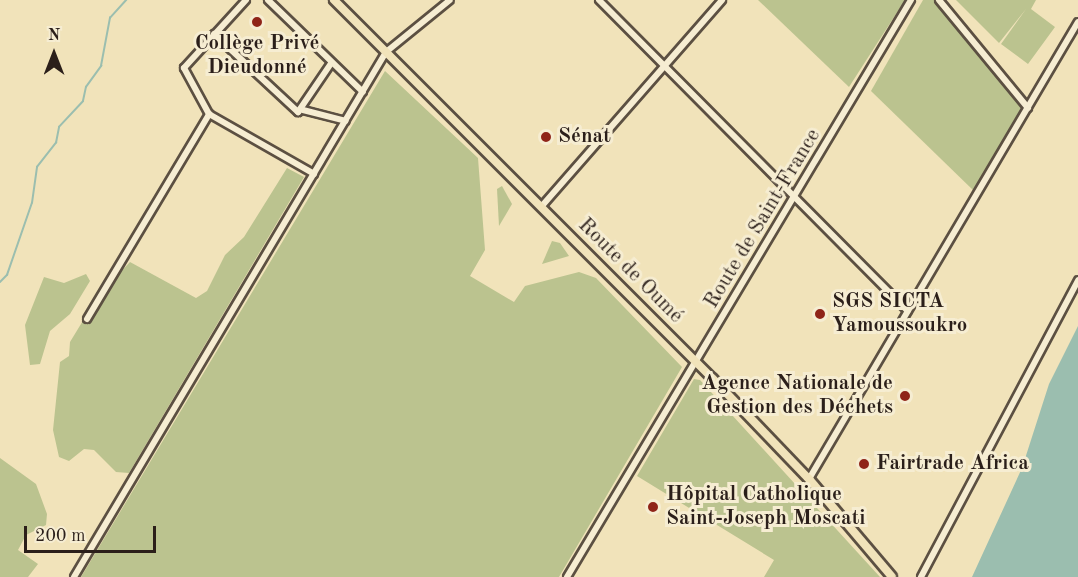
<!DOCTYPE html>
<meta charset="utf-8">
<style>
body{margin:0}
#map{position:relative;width:1078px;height:577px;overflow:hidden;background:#f1e3ba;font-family:"Old Standard TT",serif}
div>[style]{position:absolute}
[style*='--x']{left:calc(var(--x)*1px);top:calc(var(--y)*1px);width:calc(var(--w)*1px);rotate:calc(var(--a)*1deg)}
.green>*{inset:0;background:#bbc38f}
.water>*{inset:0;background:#9bbeaf}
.stream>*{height:1.5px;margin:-0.75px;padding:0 0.75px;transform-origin:0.75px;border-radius:0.75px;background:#9bbeaf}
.roads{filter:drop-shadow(2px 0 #5c5042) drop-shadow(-2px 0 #5c5042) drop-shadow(0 2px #5c5042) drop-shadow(0 -2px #5c5042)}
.minor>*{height:6px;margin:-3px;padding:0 3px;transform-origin:3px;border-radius:3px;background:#f6edd2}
.major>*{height:8px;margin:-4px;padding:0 4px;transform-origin:4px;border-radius:4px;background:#f1e3ba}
.dots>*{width:16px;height:16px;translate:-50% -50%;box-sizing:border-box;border:3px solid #f6edd2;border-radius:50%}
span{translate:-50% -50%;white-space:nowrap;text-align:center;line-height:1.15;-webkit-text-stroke:6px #f6edd2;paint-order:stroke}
.poi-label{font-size:21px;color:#2b1f1a;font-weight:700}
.left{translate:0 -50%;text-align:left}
.right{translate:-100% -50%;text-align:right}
.street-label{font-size:21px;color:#2b1f1a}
.north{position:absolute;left:24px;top:24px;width:60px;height:60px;-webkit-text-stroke:4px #f6edd2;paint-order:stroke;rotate:0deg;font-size:16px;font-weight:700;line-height:24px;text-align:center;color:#2b1f1a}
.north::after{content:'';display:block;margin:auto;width:21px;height:27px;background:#2b1f1a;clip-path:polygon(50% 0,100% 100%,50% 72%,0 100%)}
.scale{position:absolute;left:24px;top:526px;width:132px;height:27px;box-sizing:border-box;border:3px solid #2b1f1a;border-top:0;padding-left:8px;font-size:18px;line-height:21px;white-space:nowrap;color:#2b1f1a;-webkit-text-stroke:4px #f6edd2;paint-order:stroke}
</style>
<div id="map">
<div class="green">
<div style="clip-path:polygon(758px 0,905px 0,849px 87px)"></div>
<div style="clip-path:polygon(923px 0,935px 0,1023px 107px,975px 192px,871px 91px)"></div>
<div style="clip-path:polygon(956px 0,1036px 0,1031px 9px,1055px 27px,1028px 64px,1001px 44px,1026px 9px,999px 43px)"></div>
<div style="clip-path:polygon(385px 71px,478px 158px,485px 250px,470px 276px,514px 302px,525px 286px,579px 272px,596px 278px,682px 367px,559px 577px,81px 577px)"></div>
<div style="clip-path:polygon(287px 168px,304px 177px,129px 473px,116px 472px,94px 450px,84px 449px,69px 461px,59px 457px,53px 430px,60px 362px,69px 356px,70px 342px,98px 296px,130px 262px,196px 298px,207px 291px,225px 255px,244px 237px)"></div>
<div style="clip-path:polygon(502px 186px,512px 204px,499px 226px,497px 189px)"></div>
<div style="clip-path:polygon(552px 241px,560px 243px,569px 256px,542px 264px)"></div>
<div style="clip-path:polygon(86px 274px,90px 281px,70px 314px,50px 331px,40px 364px,30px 365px,25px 325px,44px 277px,64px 283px)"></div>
<div style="clip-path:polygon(694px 379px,700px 380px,880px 577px,764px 577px,774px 560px,637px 476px)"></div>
<div style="clip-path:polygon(0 458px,36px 484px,47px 514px,46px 525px,26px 535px,18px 550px,38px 564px,28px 577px,0 577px)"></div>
</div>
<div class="water">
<div style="clip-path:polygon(1078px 326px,1078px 577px,972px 577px,1022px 468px,1049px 384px)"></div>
</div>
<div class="stream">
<div style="--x:0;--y:282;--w:10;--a:-45"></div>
<div style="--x:7;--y:275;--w:76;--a:-70.9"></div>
<div style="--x:32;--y:203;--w:36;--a:-82"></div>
<div style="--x:37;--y:167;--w:31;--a:-52"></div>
<div style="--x:56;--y:143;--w:16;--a:-79"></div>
<div style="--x:59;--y:127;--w:35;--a:-47"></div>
<div style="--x:83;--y:101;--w:14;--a:-78"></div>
<div style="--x:86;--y:87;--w:26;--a:-54"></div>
<div style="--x:101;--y:66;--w:49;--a:-79.4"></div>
<div style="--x:110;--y:18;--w:24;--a:-48"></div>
</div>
<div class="roads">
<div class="minor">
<div style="--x:246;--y:0;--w:92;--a:132.4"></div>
<div style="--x:184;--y:68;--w:52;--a:61.5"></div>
<div style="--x:209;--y:114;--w:121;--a:29.7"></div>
<div style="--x:268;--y:0;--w:132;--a:44.1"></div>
<div style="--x:599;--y:0;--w:438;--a:45.2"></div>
<div style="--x:939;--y:0;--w:140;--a:50.5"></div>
<div style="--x:214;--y:34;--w:115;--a:42.9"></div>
<div style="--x:298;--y:112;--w:60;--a:-55.8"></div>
<div style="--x:303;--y:110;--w:44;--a:14.3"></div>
<div style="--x:541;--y:207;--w:275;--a:-48.8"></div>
<div style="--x:87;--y:319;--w:239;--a:-59.2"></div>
<div style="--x:809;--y:479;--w:530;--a:-59.52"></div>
<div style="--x:74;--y:577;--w:611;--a:-59.28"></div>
<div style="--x:386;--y:52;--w:82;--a:-39.1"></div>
<div style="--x:567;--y:577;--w:672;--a:-59.2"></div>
<div style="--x:921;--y:577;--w:336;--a:-62.1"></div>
</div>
<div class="major">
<div style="--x:334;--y:0;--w:536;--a:45"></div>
<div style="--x:713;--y:379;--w:139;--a:46.2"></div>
<div style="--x:809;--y:479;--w:128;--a:49.7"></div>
</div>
</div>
<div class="dots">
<div style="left:257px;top:22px;background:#8f2418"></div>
<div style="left:546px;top:137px;background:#8f2418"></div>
<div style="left:820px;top:314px;background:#8f2418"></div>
<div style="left:905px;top:396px;background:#8f2418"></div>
<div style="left:864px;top:464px;background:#8f2418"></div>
<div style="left:653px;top:507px;background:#8f2418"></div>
</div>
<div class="poi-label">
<span style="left:257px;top:56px">Collège Privé<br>Dieudonné</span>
<span class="left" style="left:558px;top:137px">Sénat</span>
<span class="left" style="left:832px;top:314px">SGS SICTA<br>Yamoussoukro</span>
<span class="right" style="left:893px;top:396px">Agence Nationale de<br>Gestion des Déchets</span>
<span class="left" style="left:876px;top:464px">Fairtrade Africa</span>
<span class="left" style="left:666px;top:507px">Hôpital Catholique<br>Saint-Joseph Moscati</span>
</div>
<div class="street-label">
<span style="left:763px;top:219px;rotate:-59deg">Route de Saint-France</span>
<span style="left:630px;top:271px;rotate:45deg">Route de Oumé</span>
</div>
<div class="north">N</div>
<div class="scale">200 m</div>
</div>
